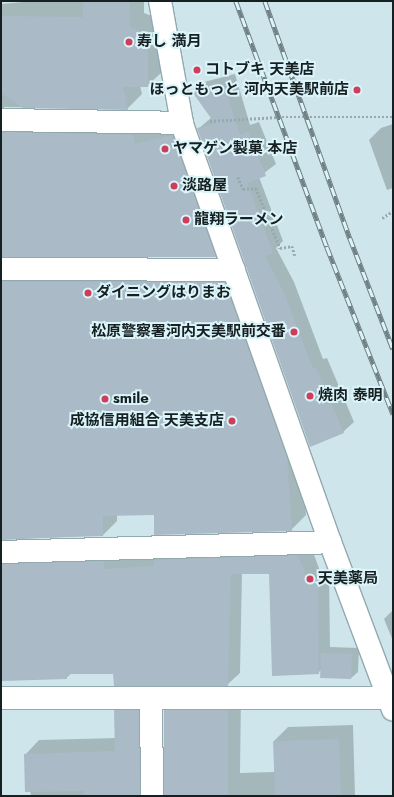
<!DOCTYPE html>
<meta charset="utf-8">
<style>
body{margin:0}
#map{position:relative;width:394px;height:797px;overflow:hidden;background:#cee6eb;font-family:Jost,"Noto Sans JP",sans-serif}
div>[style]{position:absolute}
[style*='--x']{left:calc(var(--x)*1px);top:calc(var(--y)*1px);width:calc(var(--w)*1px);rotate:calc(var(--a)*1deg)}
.shadow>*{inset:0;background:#0003}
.building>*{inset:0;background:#aabac7;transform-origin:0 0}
.path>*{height:2.5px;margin-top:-1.25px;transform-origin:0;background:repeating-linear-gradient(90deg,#96a9ae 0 2px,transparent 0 4px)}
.roads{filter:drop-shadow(1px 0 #92a9ae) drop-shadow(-1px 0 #92a9ae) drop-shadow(0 1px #92a9ae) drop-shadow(0 -1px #92a9ae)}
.minor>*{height:22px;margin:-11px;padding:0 11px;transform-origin:11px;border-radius:11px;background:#fff}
.rail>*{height:4.5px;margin-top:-2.25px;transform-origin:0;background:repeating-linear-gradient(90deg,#dbf4f9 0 9px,#708084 0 18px);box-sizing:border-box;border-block:1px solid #708084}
.dots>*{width:11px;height:11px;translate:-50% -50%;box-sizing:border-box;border:2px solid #dbf4f9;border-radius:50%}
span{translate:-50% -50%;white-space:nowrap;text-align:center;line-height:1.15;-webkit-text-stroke:4px #dbf4f9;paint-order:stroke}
.poi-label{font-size:15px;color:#161f21;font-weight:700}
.left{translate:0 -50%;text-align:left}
.right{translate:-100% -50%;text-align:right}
.frame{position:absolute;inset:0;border:2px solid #161f21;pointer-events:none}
</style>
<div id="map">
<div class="shadow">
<div style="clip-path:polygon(34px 1px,144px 1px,144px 13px,163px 20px,162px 72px,147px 86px,140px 86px,142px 94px,127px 109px,4px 107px,4px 111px,188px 121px,230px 242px,216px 256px,1px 256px,1px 4px)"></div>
<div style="clip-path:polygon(235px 74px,250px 125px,259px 122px,276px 164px,259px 177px,283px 241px,276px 248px,294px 282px,323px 359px,327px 358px,354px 422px,343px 432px,198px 129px,212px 117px,194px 93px,204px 82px)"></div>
<div style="clip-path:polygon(393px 124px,393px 188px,387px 190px,369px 140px,381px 128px)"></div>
<div style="clip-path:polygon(15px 267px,240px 268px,301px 442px,306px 515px,291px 530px,155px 514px,117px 515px,117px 521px,103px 535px,1px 540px,1px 281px)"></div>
<div style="clip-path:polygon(310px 544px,320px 571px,329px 568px,330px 647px,359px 648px,358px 672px,351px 678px,321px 670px,318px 673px,270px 573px,242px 573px,240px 673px,228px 684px,114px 673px,72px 673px,66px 678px,1px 663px,1px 558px)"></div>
<div style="clip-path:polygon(393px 610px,393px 641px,384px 619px)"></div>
<div style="clip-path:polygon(129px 697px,152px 697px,160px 793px,165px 794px,165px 711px,179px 697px,241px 697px,240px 773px,275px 772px,274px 741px,288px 727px,353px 725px,355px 796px,31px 796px,25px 755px,39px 740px,116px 738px,115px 711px)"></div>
</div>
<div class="building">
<div style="clip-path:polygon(83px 1px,130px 1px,130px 27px,148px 35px,148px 87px,123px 87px,128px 110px,23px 108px,1px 93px,1px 16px,83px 17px)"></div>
<div style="clip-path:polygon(224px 84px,240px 135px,248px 131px,266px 176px,247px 183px,273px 253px,265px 256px,284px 293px,313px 369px,316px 368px,344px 433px,310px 447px,197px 128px,215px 124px,193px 93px)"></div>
<div style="clip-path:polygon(1px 132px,133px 135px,135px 144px,173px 135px,216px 257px,1px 257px)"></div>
<div style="clip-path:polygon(1px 282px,225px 282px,287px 457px,292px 531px,154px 535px,154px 515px,103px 516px,103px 536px,1px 539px)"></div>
<div style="clip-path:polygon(298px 555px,308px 582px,318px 578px,319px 674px,272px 676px,269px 574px,231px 574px,228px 686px,114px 686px,113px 674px,67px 674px,67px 679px,2px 681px,1px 564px,104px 561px,104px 569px,154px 566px,154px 560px)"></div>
<div style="left:321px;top:653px;width:31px;height:25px;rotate:2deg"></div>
<div style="clip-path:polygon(114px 710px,139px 710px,140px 796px,84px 796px,84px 791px,25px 792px,24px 754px,115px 751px)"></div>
<div style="left:164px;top:710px;width:64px;height:86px"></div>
<div style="left:339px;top:739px;width:57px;height:66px;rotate:88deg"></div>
</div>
<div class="path">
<div style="--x:210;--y:121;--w:68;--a:-3.4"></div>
<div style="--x:278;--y:117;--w:115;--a:0"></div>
<div style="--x:238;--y:177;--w:13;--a:67"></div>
<div style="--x:243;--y:189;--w:13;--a:-4"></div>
<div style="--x:256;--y:188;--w:65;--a:68.2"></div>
<div style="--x:280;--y:248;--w:12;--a:-9"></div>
<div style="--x:292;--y:246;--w:10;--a:73"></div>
<div style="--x:382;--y:218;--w:13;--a:-32"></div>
</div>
<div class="roads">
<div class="minor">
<div style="--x:1;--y:120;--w:181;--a:0.9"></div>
<div style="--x:1;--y:269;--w:233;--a:0.2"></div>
<div style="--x:330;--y:542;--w:179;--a:69.4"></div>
<div style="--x:1;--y:552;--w:329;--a:-1.7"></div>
<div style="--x:330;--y:542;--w:444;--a:-109.5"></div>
<div style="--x:182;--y:123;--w:124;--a:-100.2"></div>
<div style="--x:1;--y:698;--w:388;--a:0"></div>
<div style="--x:151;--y:698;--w:98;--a:89.4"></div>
</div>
</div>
<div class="rail">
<div style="--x:236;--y:1;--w:262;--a:69.7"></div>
<div style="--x:327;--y:247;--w:180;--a:68.4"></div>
<div style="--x:265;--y:1;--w:252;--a:70.3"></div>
<div style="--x:350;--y:238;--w:119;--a:68.8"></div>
</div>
<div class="dots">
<div style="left:129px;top:42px;background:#ce3e5b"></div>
<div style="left:197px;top:70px;background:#ce3e5b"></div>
<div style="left:357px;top:90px;background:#ce3e5b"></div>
<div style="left:165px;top:149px;background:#ce3e5b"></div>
<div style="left:174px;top:186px;background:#ce3e5b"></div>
<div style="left:186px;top:220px;background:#ce3e5b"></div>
<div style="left:88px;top:293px;background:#ce3e5b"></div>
<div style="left:294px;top:332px;background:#ce3e5b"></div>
<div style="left:310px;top:396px;background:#ce3e5b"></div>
<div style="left:105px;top:399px;background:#ce3e5b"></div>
<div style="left:232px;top:421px;background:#ce3e5b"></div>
<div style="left:310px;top:579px;background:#ce3e5b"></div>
</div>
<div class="poi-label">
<span class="left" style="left:137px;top:42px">寿し 満月</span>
<span class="left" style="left:205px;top:70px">コトブキ 天美店</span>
<span class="right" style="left:349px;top:90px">ほっともっと 河内天美駅前店</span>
<span class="left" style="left:173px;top:149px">ヤマゲン製菓 本店</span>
<span class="left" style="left:182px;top:186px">淡路屋</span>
<span class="left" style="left:194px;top:220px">龍翔ラーメン</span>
<span class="left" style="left:96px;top:293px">ダイニングはりまお</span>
<span class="right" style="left:286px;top:332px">松原警察署河内天美駅前交番</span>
<span class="left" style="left:318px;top:396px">焼肉 泰明</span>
<span class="left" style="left:113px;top:399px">smile</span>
<span class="right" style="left:224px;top:421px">成協信用組合 天美支店</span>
<span class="left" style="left:318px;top:579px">天美薬局</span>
</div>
<div class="frame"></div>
</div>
